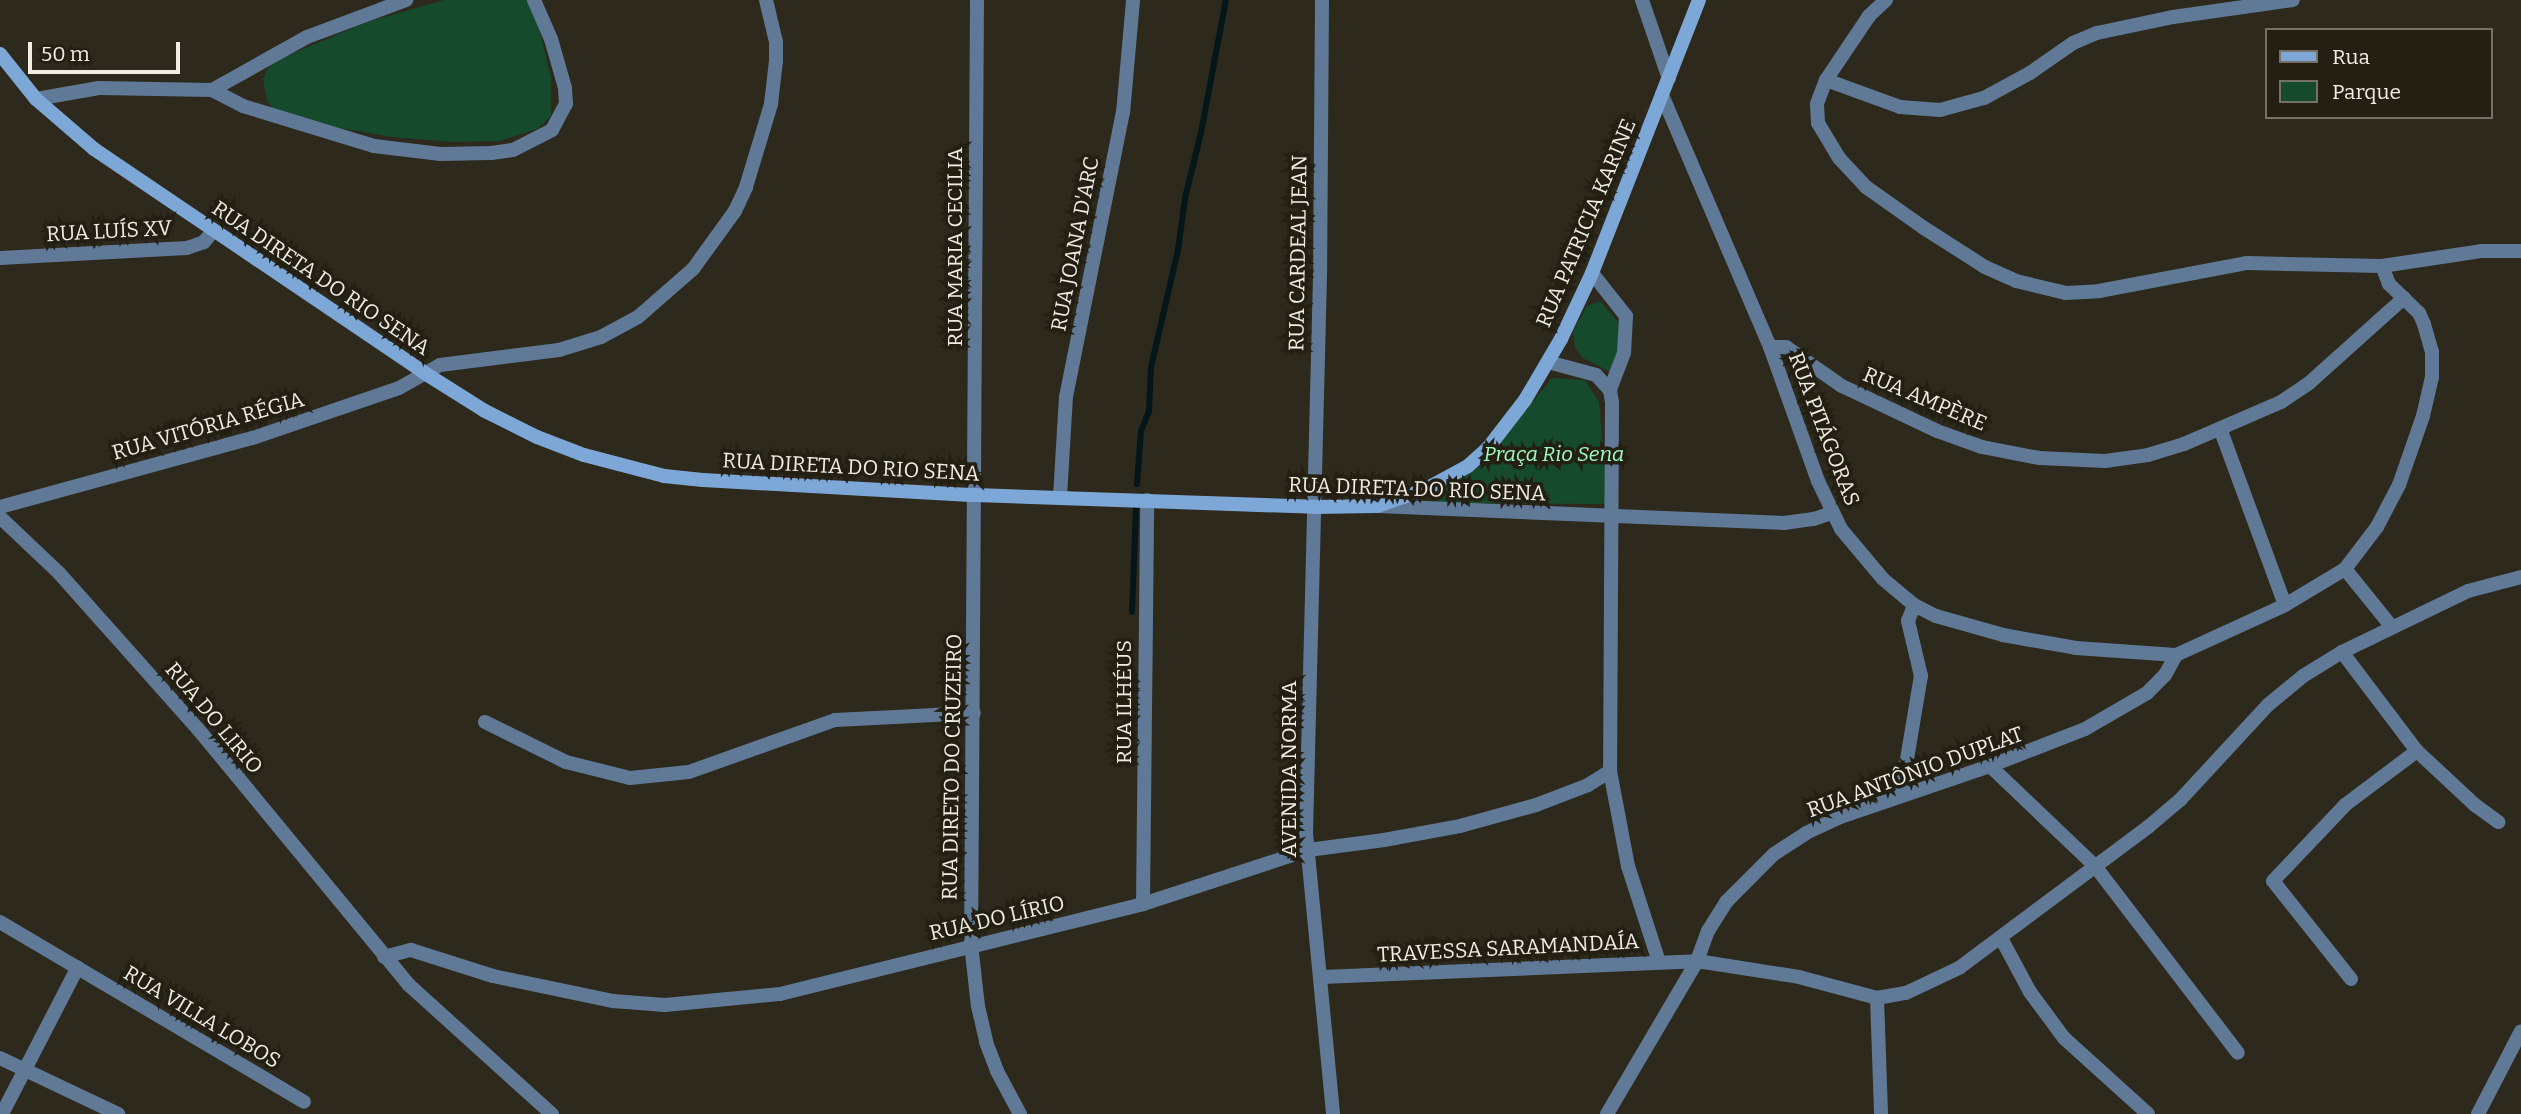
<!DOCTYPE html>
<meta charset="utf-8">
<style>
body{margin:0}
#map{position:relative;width:2521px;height:1114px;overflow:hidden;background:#2d291c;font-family:Bitter,serif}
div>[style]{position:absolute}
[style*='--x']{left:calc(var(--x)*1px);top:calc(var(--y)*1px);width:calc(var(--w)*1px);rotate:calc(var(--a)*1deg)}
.green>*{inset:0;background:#164a2d}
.stream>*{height:6px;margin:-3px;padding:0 3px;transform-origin:3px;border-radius:3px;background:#051618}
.minor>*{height:14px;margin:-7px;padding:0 7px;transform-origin:7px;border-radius:7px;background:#5f7997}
.secondary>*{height:14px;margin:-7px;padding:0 7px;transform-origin:7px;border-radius:7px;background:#7ca7d6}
span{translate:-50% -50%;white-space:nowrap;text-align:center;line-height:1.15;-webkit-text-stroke:7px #231f13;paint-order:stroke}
.street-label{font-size:21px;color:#efede4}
.park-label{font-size:21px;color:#9ffcc0;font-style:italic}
.legend{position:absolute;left:2265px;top:28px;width:228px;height:91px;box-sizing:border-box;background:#231f13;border:2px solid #757167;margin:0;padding:9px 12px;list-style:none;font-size:21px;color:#efede4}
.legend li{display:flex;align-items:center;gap:14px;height:35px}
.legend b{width:35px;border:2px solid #757167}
.scale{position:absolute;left:28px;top:42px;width:152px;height:32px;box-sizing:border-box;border:4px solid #efede4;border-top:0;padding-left:9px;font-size:21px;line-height:24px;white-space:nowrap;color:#efede4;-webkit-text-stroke:5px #231f13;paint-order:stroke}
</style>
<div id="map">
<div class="green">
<div style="clip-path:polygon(444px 0,526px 0,538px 24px,551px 77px,551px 116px,537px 129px,499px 141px,454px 142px,392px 137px,329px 126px,273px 110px,267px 100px,263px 79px,268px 68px,282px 58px,367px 22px)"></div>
<div style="clip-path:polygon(1600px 301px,1618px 322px,1619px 344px,1612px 373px,1583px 358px,1575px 348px,1573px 331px,1587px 306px)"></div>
<div style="clip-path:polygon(1552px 378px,1585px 380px,1599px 402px,1608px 504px,1436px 503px,1438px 491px,1481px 466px)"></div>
</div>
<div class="stream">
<div style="--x:1137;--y:484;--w:53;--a:-85.7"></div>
<div style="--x:1141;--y:431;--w:22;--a:-68"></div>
<div style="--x:1149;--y:411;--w:44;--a:-87.4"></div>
<div style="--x:1151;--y:367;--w:120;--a:-77"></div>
<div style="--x:1178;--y:250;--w:52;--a:-82.3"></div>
<div style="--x:1185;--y:198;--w:67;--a:-76.2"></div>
<div style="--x:1201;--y:133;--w:135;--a:-79.4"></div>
<div style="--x:1132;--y:612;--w:105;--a:-87.8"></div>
</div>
<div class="minor">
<div style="--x:977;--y:0;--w:944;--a:90.36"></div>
<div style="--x:971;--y:944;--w:62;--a:83.6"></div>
<div style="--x:978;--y:1006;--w:37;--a:77"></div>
<div style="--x:986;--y:1042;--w:31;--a:69"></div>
<div style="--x:997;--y:1071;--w:49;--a:61.9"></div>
<div style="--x:1322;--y:0;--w:276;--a:90.4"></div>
<div style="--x:1320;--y:276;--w:557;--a:91.44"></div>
<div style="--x:1306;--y:833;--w:282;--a:84.5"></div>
<div style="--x:1642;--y:0;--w:83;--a:71.1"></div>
<div style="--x:1886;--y:0;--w:23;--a:137"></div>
<div style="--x:1869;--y:16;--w:77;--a:123.9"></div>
<div style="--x:1826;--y:80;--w:26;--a:111"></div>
<div style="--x:1817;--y:104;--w:19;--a:87"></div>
<div style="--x:1818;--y:123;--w:41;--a:59"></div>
<div style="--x:1839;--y:158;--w:40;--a:47"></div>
<div style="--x:1866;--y:187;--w:71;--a:35.3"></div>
<div style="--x:1924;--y:228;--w:72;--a:32.6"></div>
<div style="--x:1985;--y:267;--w:34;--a:24"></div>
<div style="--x:2016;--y:281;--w:51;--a:13.5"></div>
<div style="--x:2066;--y:293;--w:33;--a:-3"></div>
<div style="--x:2099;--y:291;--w:151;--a:-10.7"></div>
<div style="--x:2247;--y:263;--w:135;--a:1.3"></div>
<div style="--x:2382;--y:266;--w:100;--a:-8.6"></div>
<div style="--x:2481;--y:251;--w:40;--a:0"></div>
<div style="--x:1826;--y:80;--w:79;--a:20"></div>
<div style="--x:1900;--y:107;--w:40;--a:4.3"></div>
<div style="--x:1940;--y:110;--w:46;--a:-15.3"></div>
<div style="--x:1984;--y:98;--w:52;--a:-28.5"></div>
<div style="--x:2030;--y:73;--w:52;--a:-34.9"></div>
<div style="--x:2073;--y:43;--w:26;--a:-23"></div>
<div style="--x:2097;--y:33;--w:78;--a:-11.9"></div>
<div style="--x:2173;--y:17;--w:121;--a:-8.1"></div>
<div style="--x:212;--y:90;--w:109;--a:-29.2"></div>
<div style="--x:307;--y:37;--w:106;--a:-20.5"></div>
<div style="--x:1662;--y:95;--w:274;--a:66.8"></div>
<div style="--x:1770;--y:347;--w:142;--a:70.3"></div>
<div style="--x:1818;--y:481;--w:53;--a:64.4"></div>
<div style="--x:1841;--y:529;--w:65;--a:50"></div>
<div style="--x:1883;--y:579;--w:40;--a:40"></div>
<div style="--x:1914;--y:605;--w:25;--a:27"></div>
<div style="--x:1936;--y:616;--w:70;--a:15.8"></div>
<div style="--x:2003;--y:635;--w:74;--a:10.1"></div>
<div style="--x:2076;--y:648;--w:100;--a:4"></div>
<div style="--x:2176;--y:655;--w:120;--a:-24.6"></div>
<div style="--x:2285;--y:605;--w:70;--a:-31"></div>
<div style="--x:2345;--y:569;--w:53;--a:-52.7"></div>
<div style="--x:2377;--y:527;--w:47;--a:-62.4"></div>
<div style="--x:2399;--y:485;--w:73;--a:-70.8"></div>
<div style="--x:2423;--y:416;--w:40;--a:-77"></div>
<div style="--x:2432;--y:377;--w:25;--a:-90"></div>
<div style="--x:2432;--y:352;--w:29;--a:-106"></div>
<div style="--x:2424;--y:324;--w:12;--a:-114"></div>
<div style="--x:2419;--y:313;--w:42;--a:-136"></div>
<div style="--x:2389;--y:284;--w:19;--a:-111"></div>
<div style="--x:36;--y:99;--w:64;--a:-9.9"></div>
<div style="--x:99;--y:88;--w:113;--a:1"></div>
<div style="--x:212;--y:90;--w:35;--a:27"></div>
<div style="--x:243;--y:106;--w:137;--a:17"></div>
<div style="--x:374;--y:146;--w:67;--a:6.8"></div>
<div style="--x:441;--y:154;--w:50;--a:-1.1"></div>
<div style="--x:491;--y:153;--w:22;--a:-8"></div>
<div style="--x:513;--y:150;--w:44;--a:-27.1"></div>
<div style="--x:552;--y:130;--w:30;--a:-62"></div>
<div style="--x:566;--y:104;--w:16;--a:-94"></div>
<div style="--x:565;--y:88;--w:51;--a:-105.9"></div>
<div style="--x:551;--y:39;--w:43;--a:-113.6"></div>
<div style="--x:0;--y:258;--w:187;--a:-3.1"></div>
<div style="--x:187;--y:248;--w:18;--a:-19"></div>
<div style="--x:204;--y:242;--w:14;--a:-51"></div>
<div style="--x:1592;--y:273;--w:55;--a:51.7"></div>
<div style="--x:1626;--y:316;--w:37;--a:93"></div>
<div style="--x:1624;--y:353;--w:40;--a:111"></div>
<div style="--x:1770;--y:347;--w:16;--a:0"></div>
<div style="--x:1786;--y:347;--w:68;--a:34.9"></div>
<div style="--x:1842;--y:386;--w:105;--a:25.3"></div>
<div style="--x:1937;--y:431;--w:48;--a:19.6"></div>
<div style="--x:1982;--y:447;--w:58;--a:10.9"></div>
<div style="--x:2039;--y:458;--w:66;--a:2.6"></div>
<div style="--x:2105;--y:461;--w:43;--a:-7.9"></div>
<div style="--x:2148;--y:455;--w:38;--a:-17"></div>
<div style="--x:2184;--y:444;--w:106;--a:-23.4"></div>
<div style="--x:2281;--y:402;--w:32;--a:-34"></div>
<div style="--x:2308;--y:384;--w:129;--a:-41.9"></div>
<div style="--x:1548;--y:362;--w:50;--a:15.2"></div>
<div style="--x:1596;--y:375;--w:21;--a:47"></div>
<div style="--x:1610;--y:390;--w:12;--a:81"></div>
<div style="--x:1612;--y:402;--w:369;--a:90.3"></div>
<div style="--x:1610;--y:771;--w:97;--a:79.3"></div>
<div style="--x:1628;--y:866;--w:101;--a:72.1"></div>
<div style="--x:2221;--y:431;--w:185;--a:69.8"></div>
<div style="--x:1060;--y:497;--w:100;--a:-86.6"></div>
<div style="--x:1066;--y:397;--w:290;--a:-78.7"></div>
<div style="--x:1123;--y:113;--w:113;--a:-84.9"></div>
<div style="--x:1378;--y:506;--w:406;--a:2.4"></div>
<div style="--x:1784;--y:523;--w:30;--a:-8"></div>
<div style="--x:1814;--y:519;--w:18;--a:-19"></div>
<div style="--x:0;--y:507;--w:262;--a:-15.3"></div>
<div style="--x:253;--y:438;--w:154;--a:-18.9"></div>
<div style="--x:399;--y:388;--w:47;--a:-29.3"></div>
<div style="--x:440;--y:365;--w:120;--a:-7.2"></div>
<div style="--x:559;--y:350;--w:44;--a:-17.2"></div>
<div style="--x:601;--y:337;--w:42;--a:-28.4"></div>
<div style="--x:638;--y:317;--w:73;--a:-41.1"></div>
<div style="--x:693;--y:269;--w:72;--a:-54.1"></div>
<div style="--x:735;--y:211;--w:26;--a:-65"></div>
<div style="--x:746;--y:187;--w:87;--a:-73.2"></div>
<div style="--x:771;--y:104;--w:43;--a:-83.4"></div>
<div style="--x:776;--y:61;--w:19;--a:-90"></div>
<div style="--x:776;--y:42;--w:43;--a:-103.4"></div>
<div style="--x:0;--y:517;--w:81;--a:43.5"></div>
<div style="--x:59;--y:573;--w:209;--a:48.3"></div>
<div style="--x:198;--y:729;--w:332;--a:50.5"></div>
<div style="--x:409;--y:985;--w:193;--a:42.1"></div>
<div style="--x:2345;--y:569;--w:75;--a:51"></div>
<div style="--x:2342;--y:652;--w:124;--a:52.9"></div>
<div style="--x:2417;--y:751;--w:79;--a:43"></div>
<div style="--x:2475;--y:805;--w:29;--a:36"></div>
<div style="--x:485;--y:722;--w:90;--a:26.3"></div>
<div style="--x:566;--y:762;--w:66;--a:14"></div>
<div style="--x:630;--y:778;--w:59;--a:-5.8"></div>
<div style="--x:689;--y:772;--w:155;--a:-19.6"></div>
<div style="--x:835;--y:720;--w:139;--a:-2.9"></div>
<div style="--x:1990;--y:766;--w:145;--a:43.6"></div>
<div style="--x:2095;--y:866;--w:235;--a:52.6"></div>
<div style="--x:1901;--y:795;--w:121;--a:-80.5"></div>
<div style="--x:1921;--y:676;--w:57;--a:-103.3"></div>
<div style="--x:1908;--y:621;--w:17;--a:-69"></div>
<div style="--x:1143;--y:904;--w:404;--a:-89.4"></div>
<div style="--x:0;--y:922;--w:353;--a:30.6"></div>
<div style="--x:2001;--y:938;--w:61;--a:61.8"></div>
<div style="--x:2030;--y:992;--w:57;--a:53.5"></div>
<div style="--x:2064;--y:1038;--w:113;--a:42.1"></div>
<div style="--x:384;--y:957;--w:28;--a:-15"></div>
<div style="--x:411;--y:950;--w:86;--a:17.6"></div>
<div style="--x:493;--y:976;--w:123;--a:11.8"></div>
<div style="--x:613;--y:1001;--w:52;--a:4.4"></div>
<div style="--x:665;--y:1005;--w:116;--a:-5.5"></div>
<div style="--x:780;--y:994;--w:374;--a:-13.9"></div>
<div style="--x:1143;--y:904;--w:174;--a:-18.1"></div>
<div style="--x:1308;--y:850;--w:77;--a:-7.5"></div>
<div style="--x:1384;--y:840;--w:77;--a:-10.4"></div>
<div style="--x:1460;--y:826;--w:79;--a:-15.4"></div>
<div style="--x:1536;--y:805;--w:56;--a:-21"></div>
<div style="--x:1588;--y:785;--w:26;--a:-32"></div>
<div style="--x:1322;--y:977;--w:375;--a:-2.4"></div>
<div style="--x:1697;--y:961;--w:103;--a:8.9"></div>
<div style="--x:1799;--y:977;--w:81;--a:15.1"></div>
<div style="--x:1877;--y:998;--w:29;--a:-10"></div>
<div style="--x:1906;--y:993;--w:59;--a:-25.3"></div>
<div style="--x:1959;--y:968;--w:236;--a:-36.7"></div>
<div style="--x:2148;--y:827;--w:42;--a:-40.2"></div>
<div style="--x:2180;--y:800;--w:129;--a:-47.2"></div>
<div style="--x:2268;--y:705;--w:45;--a:-39.6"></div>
<div style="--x:2303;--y:676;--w:46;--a:-31.6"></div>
<div style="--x:2342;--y:652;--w:140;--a:-25.8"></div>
<div style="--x:2468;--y:591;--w:55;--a:-14.8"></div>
<div style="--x:2351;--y:979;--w:125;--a:-128.5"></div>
<div style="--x:2273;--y:881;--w:105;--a:-46.5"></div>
<div style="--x:2345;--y:805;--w:90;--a:-36.9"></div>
<div style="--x:1877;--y:998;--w:116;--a:88"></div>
<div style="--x:0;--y:1058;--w:131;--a:25.4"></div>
<div style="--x:2;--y:1114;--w:165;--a:-62.7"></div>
<div style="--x:1607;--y:1114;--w:178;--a:-59.5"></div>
<div style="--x:1697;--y:961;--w:32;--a:-70"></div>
<div style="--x:1708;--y:931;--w:34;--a:-58"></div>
<div style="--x:1726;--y:902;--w:68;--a:-45"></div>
<div style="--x:1774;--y:854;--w:38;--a:-33"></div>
<div style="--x:1806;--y:833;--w:38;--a:-25"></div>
<div style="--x:1840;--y:817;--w:158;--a:-18.8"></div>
<div style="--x:1990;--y:766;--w:102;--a:-21.3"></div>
<div style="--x:2085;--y:729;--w:72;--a:-30.1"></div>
<div style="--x:2147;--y:693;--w:25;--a:-45"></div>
<div style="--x:2165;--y:675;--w:23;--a:-61"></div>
<div style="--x:2478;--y:1114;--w:93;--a:-62.6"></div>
</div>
<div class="secondary">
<div style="--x:0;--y:54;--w:58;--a:51.3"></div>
<div style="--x:36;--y:99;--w:77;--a:40.8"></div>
<div style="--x:94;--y:149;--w:397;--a:34.1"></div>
<div style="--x:423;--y:372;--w:73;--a:32.2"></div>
<div style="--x:485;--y:411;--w:58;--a:26.6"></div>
<div style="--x:537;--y:437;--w:50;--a:21"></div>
<div style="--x:584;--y:455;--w:83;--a:14.7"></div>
<div style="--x:664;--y:476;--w:39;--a:6"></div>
<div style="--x:703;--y:480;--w:272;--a:3.2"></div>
<div style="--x:975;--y:495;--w:340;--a:2"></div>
<div style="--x:1315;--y:507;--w:62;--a:-0.9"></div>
<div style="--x:1377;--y:506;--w:50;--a:-18.8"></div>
<div style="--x:1424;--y:490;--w:50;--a:-28.6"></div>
<div style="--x:1468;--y:466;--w:27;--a:-42"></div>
<div style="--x:1488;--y:448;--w:61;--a:-52.4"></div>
<div style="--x:1525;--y:400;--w:71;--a:-59.5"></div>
<div style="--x:1561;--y:339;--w:73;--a:-64.8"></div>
<div style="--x:1592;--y:273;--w:293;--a:-68.6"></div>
</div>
<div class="street-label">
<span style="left:1586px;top:223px;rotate:-67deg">RUA PATRICIA KARINE</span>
<span style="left:109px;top:231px;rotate:-3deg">RUA LUÍS XV</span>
<span style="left:1075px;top:244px;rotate:-79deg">RUA JOANA D'ARC</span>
<span style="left:955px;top:247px;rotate:-90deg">RUA MARIA CECILIA</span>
<span style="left:1298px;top:253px;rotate:-89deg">RUA CARDEAL JEAN</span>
<span style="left:321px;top:278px;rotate:34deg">RUA DIRETA DO RIO SENA</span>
<span style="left:1925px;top:399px;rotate:23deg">RUA AMPÈRE</span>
<span style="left:208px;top:426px;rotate:-16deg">RUA VITÓRIA RÉGIA</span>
<span style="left:1824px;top:429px;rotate:69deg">RUA PITÁGORAS</span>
<span style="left:851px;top:467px;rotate:3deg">RUA DIRETA DO RIO SENA</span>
<span style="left:1417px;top:489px;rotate:2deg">RUA DIRETA DO RIO SENA</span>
<span style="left:1124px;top:702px;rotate:-90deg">RUA ILHÉUS</span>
<span style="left:214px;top:718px;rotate:50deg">RUA DO LIRIO</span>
<span style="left:952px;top:767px;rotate:-89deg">RUA DIRETO DO CRUZEIRO</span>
<span style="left:1289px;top:769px;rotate:-90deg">AVENIDA NORMA</span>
<span style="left:1915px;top:772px;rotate:-20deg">RUA ANTÔNIO DUPLAT</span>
<span style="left:997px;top:918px;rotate:-13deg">RUA DO LÍRIO</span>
<span style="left:1508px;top:948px;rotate:-3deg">TRAVESSA SARAMANDAÍA</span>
<span style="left:202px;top:1017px;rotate:31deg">RUA VILLA LOBOS</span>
</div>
<div class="park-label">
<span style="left:1554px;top:454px">Praça Rio Sena</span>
</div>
<ul class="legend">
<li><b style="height:9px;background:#7ca7d6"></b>Rua</li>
<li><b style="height:19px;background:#164a2d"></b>Parque</li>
</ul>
<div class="scale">50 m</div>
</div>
